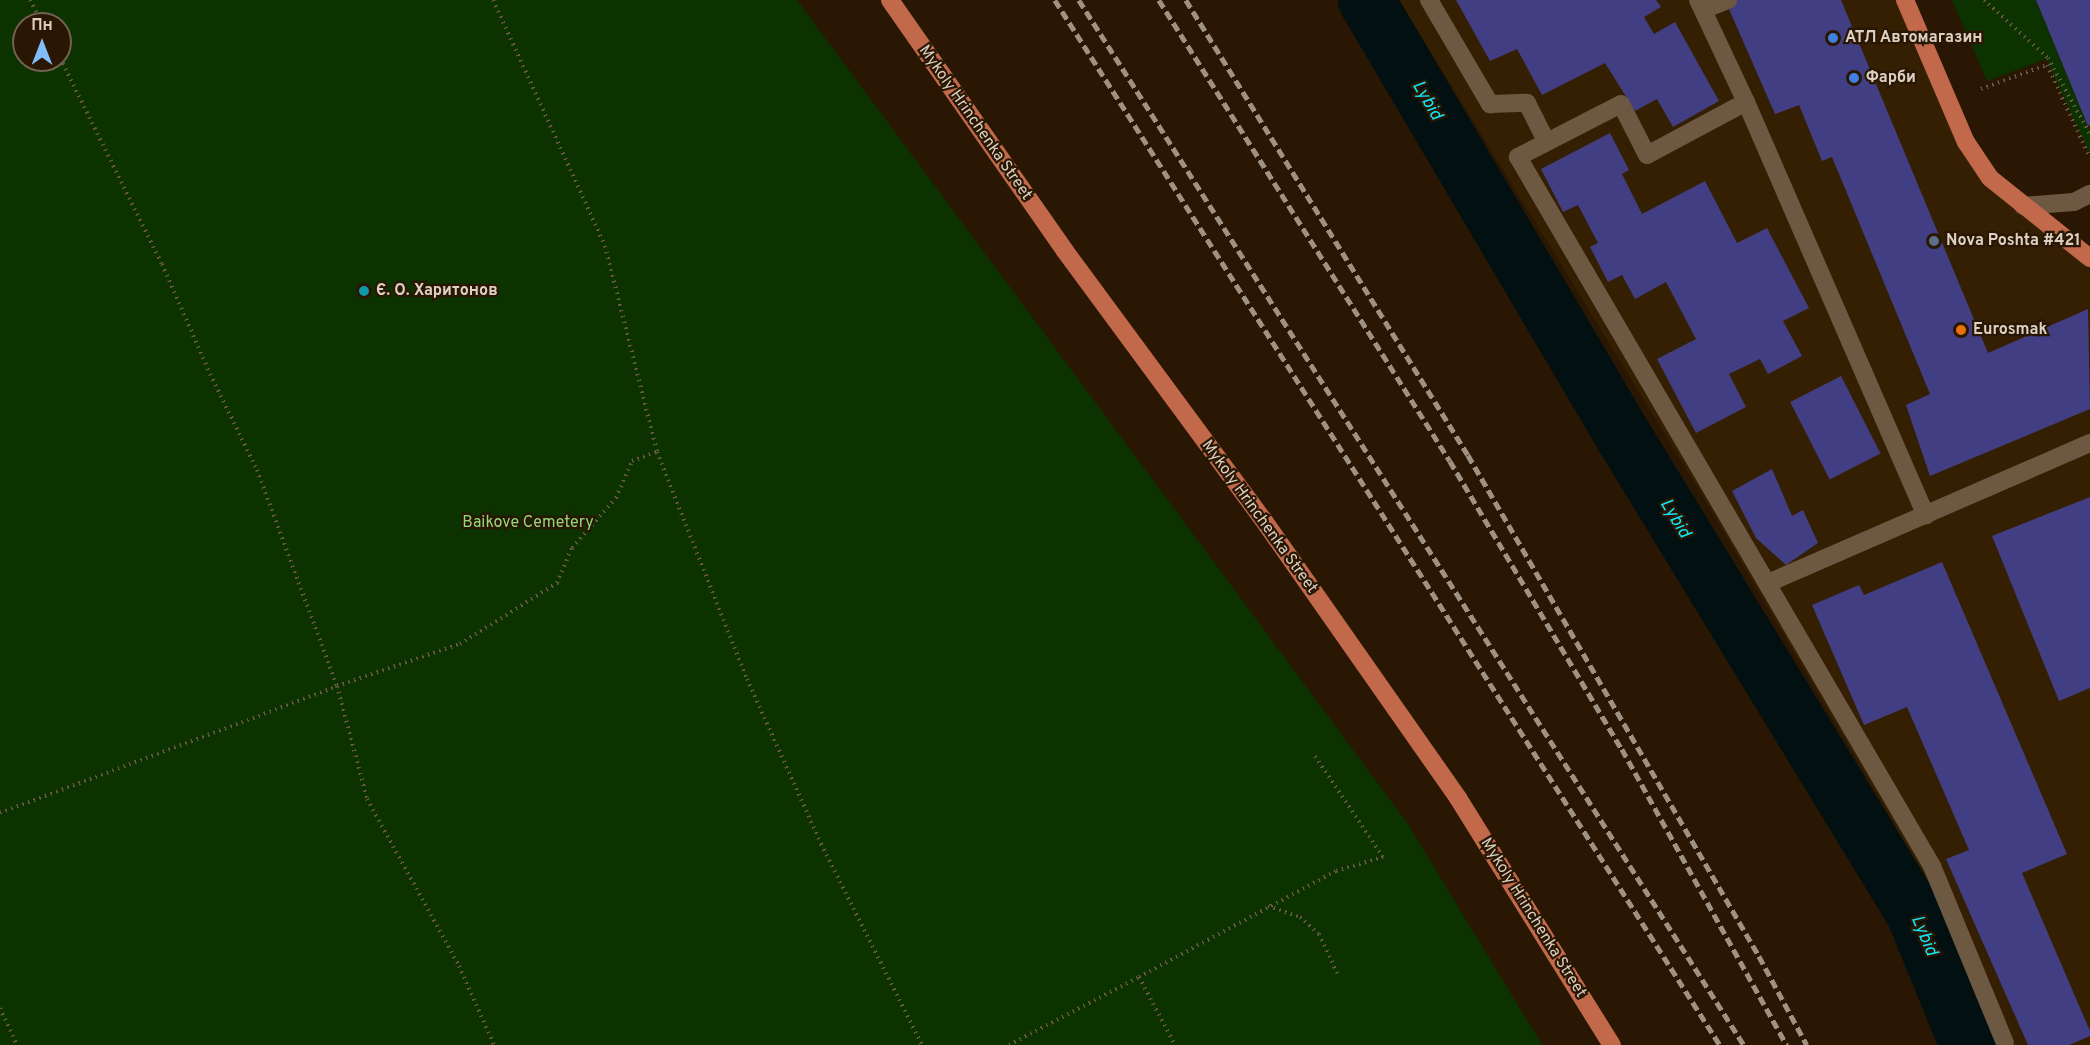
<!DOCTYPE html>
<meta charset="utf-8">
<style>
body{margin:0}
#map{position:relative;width:2090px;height:1045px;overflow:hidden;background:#291703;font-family:Overpass,sans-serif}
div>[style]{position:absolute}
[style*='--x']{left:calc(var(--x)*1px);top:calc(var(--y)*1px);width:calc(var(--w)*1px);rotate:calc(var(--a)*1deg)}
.built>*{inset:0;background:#351f02}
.green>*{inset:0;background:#0c3200}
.river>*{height:57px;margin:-28.5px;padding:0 28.5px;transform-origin:28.5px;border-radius:28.5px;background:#021011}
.building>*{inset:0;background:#423e84;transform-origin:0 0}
.path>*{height:4px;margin-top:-2px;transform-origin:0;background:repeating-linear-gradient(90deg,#675745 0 1.5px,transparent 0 6px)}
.minor>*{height:18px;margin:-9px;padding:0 9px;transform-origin:9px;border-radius:9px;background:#6d5841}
.major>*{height:18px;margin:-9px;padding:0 9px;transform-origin:9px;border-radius:9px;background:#c2694c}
.rail>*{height:4.5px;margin-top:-2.25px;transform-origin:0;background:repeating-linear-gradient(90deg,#a09282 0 9px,transparent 0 13.5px)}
.dots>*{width:16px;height:16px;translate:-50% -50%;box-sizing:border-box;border:3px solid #291703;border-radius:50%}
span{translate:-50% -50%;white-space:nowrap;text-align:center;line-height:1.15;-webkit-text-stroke:4.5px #291703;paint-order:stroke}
.poi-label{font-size:16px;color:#dcd0c3;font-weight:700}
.left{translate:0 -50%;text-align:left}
.street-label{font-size:16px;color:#dcd0c3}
.park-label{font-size:16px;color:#92d97c}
.water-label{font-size:18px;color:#0ee8f8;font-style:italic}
.north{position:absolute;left:12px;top:12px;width:60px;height:60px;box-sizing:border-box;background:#291703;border:2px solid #716150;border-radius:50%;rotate:0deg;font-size:16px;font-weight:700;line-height:24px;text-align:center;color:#dcd0c3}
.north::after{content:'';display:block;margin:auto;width:21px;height:27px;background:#81bdfa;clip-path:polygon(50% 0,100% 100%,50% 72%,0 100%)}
</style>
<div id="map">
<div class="built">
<div style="clip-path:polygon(1399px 0,1905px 0,1990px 178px,2090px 258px,2090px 1045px,1995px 1045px,1921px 870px,1702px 495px)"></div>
</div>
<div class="green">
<div style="clip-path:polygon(evenodd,0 0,797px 0,1408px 824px,1542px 1045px,0 1045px,0 0,24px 24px,60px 24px,60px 60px,24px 60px,24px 24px)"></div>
<div style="clip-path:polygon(1952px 0,2036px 0,2090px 131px,2090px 154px,2046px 59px,1987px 81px)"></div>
</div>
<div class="river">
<div style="--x:1366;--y:0;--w:504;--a:59.47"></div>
<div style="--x:1622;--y:434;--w:561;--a:58.63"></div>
<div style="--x:1914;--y:913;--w:143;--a:67.8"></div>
</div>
<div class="building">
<div style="clip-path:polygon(1456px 0,1656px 0,1661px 7px,1644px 17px,1654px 34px,1675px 22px,1719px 101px,1673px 127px,1657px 99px,1635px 111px,1605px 63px,1542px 95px,1517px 49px,1490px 61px)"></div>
<div style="clip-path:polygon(1725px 0,1841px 0,1988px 353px,2088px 309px,2090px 409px,1930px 476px,1906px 405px,1930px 394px,1832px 157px,1822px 161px,1799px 105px,1775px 114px)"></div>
<div style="clip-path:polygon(2036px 0,2090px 0,2090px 125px,2088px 126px)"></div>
<div style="clip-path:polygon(1610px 133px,1629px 170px,1622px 174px,1642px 214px,1705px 181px,1737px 243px,1767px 228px,1809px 308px,1783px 321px,1802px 356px,1768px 374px,1760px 359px,1729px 374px,1746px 407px,1696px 433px,1657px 359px,1696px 339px,1666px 282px,1635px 299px,1622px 275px,1608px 282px,1590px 247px,1598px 243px,1578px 205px,1563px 212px,1541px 169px)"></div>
<div style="left:1841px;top:376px;width:87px;height:57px;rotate:63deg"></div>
<div style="clip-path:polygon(1772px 469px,1792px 516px,1803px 510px,1818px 543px,1786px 565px,1756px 538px,1732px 491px)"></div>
<div style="clip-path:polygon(2090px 497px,2090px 688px,2059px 701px,1992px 536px)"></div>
<div style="clip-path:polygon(1942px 562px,2067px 854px,2022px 873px,2090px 1031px,2090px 1036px,2069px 1045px,2028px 1045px,1946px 859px,1969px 850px,1907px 707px,1864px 725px,1812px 605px,1859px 585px,1864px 595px)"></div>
</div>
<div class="path">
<div style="--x:30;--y:0;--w:27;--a:62"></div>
<div style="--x:493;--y:0;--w:270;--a:65.5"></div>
<div style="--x:605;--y:246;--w:212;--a:75.8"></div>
<div style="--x:657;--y:452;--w:244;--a:68.4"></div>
<div style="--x:747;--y:679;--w:181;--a:65.8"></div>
<div style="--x:821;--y:844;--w:225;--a:63.3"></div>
<div style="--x:1984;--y:0;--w:86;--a:42.2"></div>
<div style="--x:2048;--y:58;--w:87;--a:61.1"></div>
<div style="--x:60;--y:58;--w:230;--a:63.7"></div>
<div style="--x:162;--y:264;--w:120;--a:66.4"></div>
<div style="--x:210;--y:374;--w:107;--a:63.9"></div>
<div style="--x:257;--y:470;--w:230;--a:69.7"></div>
<div style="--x:337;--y:686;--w:117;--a:75.1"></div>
<div style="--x:367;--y:799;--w:191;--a:61.1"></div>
<div style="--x:459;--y:966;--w:86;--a:66.1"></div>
<div style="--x:1981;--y:89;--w:70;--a:-20"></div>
<div style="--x:2047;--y:65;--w:102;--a:65.2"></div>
<div style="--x:0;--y:813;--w:360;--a:-20.6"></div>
<div style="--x:337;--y:686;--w:130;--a:-18.9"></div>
<div style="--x:460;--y:644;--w:115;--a:-32.2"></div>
<div style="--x:557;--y:583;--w:38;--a:-67"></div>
<div style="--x:572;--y:548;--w:67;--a:-48.7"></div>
<div style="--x:616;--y:498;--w:40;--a:-66.6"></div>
<div style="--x:632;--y:461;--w:27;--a:-20"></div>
<div style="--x:1268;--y:906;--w:34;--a:19"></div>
<div style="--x:1300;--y:917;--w:25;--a:42"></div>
<div style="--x:1319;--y:934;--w:45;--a:65.1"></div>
<div style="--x:1139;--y:977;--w:224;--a:-28.3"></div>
<div style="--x:1336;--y:871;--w:49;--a:-16.6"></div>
<div style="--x:1383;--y:857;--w:122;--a:-124"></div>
<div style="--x:0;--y:1008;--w:41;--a:65.3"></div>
<div style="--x:1009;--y:1045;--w:147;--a:-27.6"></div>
<div style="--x:1139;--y:977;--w:77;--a:62.1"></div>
</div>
<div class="minor">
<div style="--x:1429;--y:0;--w:121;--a:59.6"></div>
<div style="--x:1490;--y:104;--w:37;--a:-2"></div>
<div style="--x:1527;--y:103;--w:42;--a:63.4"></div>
<div style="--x:1698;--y:0;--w:113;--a:64.8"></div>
<div style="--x:1746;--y:102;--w:451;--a:66.5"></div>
<div style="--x:1703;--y:10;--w:27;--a:-22"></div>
<div style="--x:1746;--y:102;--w:112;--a:151.8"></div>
<div style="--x:1647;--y:155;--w:57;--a:-117"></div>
<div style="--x:1621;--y:104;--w:116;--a:152.8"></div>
<div style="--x:1518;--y:157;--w:821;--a:59.72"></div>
<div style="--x:1932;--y:866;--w:191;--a:67.6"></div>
<div style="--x:2023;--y:206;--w:51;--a:-4.5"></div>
<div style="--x:2074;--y:202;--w:18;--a:-27"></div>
<div style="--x:1768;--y:583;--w:351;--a:-23.5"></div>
</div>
<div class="major">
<div style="--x:890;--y:0;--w:306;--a:55.1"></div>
<div style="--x:1065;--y:251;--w:332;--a:53.6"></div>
<div style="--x:1262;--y:518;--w:342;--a:55"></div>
<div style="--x:1458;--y:798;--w:291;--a:58.1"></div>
<div style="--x:1905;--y:0;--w:155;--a:66.8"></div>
<div style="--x:1966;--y:142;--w:43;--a:56.3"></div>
<div style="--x:1990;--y:178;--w:128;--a:38.7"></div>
</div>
<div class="rail">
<div style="--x:1055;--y:0;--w:1239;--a:57.53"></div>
<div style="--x:1079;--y:0;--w:1239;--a:57.53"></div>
<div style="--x:1159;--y:0;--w:545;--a:57.74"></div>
<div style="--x:1450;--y:461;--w:335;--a:59.2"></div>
<div style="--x:1622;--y:749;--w:339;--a:60.9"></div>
<div style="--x:1186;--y:0;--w:535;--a:58.21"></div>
<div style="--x:1468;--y:455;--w:579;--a:59.85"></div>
<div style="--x:1759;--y:956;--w:101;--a:61.7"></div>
</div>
<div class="dots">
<div style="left:1833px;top:38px;background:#3f7fe0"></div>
<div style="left:1854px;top:78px;background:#3f7fe0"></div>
<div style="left:1934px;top:241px;background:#5c6f8a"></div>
<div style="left:364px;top:291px;background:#0f9aa8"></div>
<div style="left:1961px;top:330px;background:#e8710a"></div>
</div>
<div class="poi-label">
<span class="left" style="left:1845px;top:38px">АТЛ Автомагазин</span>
<span class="left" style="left:1866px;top:78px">Фарби</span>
<span class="left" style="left:1946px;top:241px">Nova Poshta #421</span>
<span class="left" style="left:376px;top:291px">Є. О. Харитонов</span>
<span class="left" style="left:1973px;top:330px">Eurosmak</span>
</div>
<div class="street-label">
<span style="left:975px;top:123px;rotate:55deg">Mykoly Hrinchenka Street</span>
<span style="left:1259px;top:517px;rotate:54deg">Mykoly Hrinchenka Street</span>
<span style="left:1533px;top:918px;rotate:58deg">Mykoly Hrinchenka Street</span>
</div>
<div class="park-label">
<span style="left:528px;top:523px">Baikove Cemetery</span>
</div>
<div class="water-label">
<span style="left:1426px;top:101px;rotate:60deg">Lybid</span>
<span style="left:1674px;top:519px;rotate:59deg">Lybid</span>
<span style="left:1923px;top:936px;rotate:67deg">Lybid</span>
</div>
<div class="north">Пн</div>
</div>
